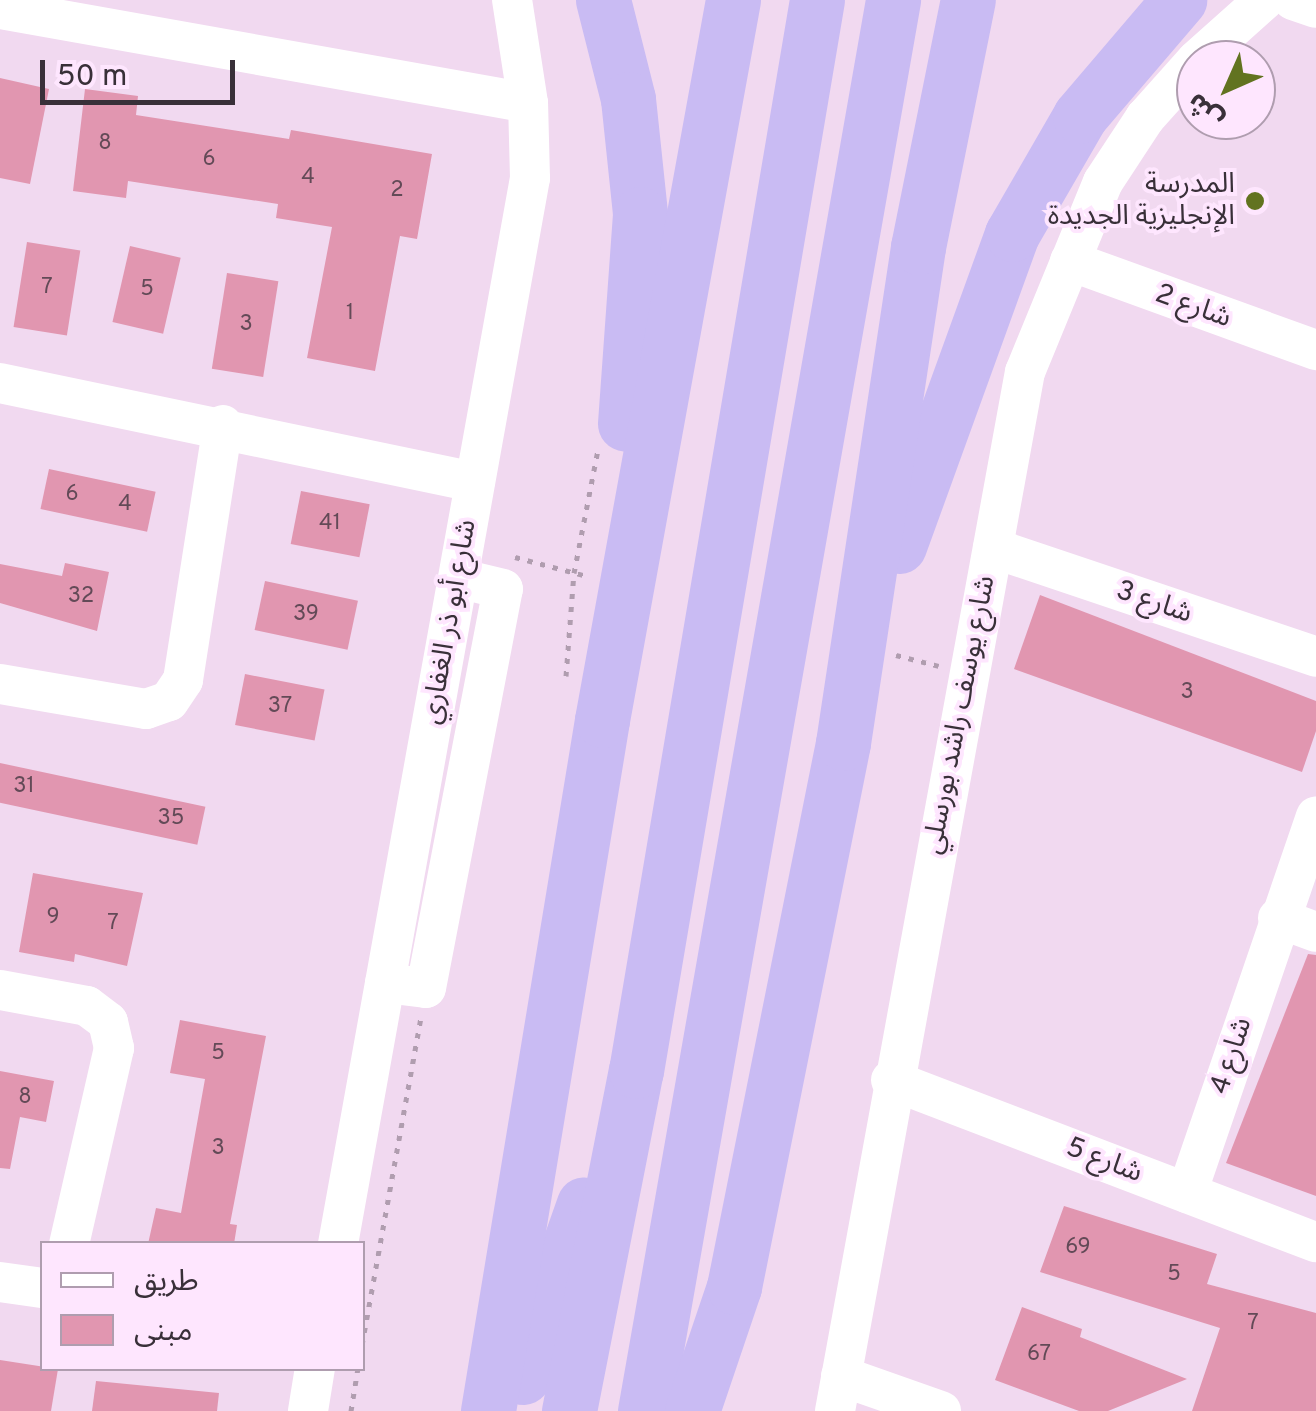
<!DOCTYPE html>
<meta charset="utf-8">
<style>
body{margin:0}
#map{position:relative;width:1316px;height:1411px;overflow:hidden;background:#f1d9f0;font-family:Overpass,"Noto Sans Arabic",sans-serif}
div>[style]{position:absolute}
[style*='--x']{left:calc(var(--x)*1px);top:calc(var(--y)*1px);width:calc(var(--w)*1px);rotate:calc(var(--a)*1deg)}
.building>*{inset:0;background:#e196b0;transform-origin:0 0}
.path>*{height:5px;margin-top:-2.5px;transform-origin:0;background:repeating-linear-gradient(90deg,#b09daf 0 5px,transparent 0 13px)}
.minor>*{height:40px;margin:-20px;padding:0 20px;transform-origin:20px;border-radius:20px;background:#fff}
.highway>*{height:55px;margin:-27.5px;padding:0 27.5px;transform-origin:27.5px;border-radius:27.5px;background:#c9bbf3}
.dots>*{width:28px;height:28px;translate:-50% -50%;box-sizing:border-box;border:5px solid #fee6fe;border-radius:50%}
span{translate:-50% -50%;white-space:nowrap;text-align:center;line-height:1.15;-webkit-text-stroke:8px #fee6fe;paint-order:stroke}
.number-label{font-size:22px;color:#634a57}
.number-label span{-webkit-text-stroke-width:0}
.poi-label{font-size:28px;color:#393039}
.right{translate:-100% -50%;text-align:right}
.street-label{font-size:28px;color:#393039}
.legend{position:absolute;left:40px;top:1241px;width:325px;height:130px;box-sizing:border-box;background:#fee6fe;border:2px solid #af9daf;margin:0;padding:12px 18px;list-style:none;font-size:30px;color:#393039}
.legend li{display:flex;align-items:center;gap:20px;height:50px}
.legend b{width:50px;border:2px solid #af9daf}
.north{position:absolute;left:1176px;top:40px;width:100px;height:100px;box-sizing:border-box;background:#fee6fe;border:2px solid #af9daf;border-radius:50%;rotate:225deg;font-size:28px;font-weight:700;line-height:40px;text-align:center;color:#393039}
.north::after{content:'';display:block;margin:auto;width:35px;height:45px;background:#627320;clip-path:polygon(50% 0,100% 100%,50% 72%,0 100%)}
.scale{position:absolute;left:40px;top:60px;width:195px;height:45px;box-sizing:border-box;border:5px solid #393039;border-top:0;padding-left:12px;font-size:30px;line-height:35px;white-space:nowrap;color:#393039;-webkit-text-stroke:8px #fee6fe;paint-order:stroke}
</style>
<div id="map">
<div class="building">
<div style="clip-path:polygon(0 78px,49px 89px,30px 184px,0 178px)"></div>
<div style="clip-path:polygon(85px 89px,138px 96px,136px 115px,289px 139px,291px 130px,432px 154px,417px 239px,400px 236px,375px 371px,307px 358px,332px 227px,276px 218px,278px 204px,128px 181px,126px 198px,73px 191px)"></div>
<div style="left:27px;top:242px;width:54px;height:86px;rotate:9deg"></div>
<div style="left:130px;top:246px;width:52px;height:78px;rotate:13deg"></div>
<div style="left:227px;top:273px;width:52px;height:97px;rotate:9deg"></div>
<div style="left:49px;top:469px;width:109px;height:41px;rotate:12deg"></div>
<div style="left:301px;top:491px;width:70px;height:54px;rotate:11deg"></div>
<div style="clip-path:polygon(65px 563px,109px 572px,97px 631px,0 603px,0 564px,62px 576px)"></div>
<div style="left:265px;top:581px;width:95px;height:50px;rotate:12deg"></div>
<div style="clip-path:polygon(1040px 595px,1316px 701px,1316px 731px,1302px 772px,1014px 669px)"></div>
<div style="left:245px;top:674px;width:81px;height:52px;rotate:11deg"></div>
<div style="left:0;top:763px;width:210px;height:39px;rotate:12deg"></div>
<div style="clip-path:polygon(33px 873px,143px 893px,127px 966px,75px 954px,74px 962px,19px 952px)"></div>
<div style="clip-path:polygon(1308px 954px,1316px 955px,1316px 1196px,1226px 1163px)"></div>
<div style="clip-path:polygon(180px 1020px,266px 1036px,230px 1224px,237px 1225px,234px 1244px,148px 1244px,156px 1208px,181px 1213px,205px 1079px,170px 1073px)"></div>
<div style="clip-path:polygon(0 1071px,54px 1081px,46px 1122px,20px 1117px,10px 1169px,0 1168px)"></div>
<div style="clip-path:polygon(1064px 1206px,1217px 1254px,1207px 1284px,1316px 1313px,1316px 1411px,1192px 1411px,1220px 1328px,1040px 1272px)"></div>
<div style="clip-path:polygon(1022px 1307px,1082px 1329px,1080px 1337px,1187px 1379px,1108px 1411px,1079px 1411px,995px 1380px)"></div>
<div style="clip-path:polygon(0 1360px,58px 1369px,51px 1411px,0 1411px)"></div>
<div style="clip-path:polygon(96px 1381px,219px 1393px,217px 1411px,92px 1411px)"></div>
</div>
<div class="path">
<div style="--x:515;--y:557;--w:74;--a:14.8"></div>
<div style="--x:896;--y:655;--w:44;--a:14.3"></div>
<div style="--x:566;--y:676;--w:103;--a:-85.6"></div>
<div style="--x:574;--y:573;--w:125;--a:-79"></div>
<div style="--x:362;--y:1345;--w:332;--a:-79.8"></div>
<div style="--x:351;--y:1411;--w:44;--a:-80.8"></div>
</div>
<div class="minor">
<div style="--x:1293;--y:0;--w:24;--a:19"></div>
<div style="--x:0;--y:9;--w:536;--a:10.09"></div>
<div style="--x:1197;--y:60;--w:90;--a:-41.8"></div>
<div style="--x:1070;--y:261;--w:262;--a:19.9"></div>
<div style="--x:0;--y:383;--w:485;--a:11.8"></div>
<div style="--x:993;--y:548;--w:341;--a:18.6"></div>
<div style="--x:0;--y:684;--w:148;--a:9.7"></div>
<div style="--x:146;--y:709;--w:24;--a:-19"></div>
<div style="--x:169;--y:701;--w:25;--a:-56"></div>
<div style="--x:183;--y:680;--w:258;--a:-81.1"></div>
<div style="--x:1278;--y:918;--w:40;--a:20.2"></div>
<div style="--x:385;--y:983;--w:41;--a:7"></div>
<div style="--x:426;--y:988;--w:406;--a:-79.1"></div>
<div style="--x:503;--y:589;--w:46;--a:-166.3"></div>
<div style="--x:0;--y:990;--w:88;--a:10.4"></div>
<div style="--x:87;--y:1006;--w:26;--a:37"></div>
<div style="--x:108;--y:1022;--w:27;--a:77"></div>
<div style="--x:114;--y:1048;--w:201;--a:102.9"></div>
<div style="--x:891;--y:1080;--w:455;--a:20.9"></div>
<div style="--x:1187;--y:1193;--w:398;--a:-71.1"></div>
<div style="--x:338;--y:1244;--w:1083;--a:-79.79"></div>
<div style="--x:530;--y:178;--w:75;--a:-91.5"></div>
<div style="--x:528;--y:103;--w:104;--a:-98.8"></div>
<div style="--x:0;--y:1282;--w:42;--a:8.1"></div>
<div style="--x:841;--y:1376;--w:106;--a:19.3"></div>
<div style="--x:308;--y:1411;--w:44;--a:-80.8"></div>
<div style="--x:835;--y:1411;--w:1056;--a:-79.64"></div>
<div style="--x:1025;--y:372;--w:205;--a:-67.7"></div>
<div style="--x:1103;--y:182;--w:77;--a:-56.7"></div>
<div style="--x:1145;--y:118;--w:76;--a:-48.2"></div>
</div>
<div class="highway">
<div style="--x:603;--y:0;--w:102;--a:75.8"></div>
<div style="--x:628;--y:99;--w:116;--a:84"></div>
<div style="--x:640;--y:214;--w:210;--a:94.1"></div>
<div style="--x:899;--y:546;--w:332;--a:-70.1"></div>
<div style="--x:1012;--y:234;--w:136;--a:-60"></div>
<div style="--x:1080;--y:116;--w:153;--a:-49.5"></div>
<div style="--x:523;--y:1377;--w:183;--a:-70.6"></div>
<div style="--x:488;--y:1411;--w:700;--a:-80.63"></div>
<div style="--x:602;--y:720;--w:732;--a:-79.69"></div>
<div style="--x:569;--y:1411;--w:347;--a:-78.9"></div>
<div style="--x:636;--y:1071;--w:1086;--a:-80.41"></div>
<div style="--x:645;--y:1411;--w:1433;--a:-80.03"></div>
<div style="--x:692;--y:1411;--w:131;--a:-71.3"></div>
<div style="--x:734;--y:1287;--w:555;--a:-78.67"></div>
<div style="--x:843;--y:743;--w:502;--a:-81.4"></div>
<div style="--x:918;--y:247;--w:252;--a:-78.6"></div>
</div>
<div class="dots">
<div style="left:1255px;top:201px;background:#627320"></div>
</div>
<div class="number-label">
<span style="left:105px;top:144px">8</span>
<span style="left:209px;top:160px">6</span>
<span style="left:308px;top:178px">4</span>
<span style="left:397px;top:191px">2</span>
<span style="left:47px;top:288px">7</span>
<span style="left:147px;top:290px">5</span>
<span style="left:350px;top:314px">1</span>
<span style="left:246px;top:325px">3</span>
<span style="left:72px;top:495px">6</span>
<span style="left:125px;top:505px">4</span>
<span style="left:330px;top:524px">41</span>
<span style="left:81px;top:597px">32</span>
<span style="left:306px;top:615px">39</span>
<span style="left:1187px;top:693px">3</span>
<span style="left:280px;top:707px">37</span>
<span style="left:24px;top:787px">31</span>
<span style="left:171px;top:819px">35</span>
<span style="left:53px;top:918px">9</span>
<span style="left:113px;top:924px">7</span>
<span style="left:218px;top:1054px">5</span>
<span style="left:25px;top:1098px">8</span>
<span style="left:218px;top:1149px">3</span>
<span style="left:1078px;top:1248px">69</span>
<span style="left:1174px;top:1275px">5</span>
<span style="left:1253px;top:1324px">7</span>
<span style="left:1039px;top:1355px">67</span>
</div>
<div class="poi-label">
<span class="right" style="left:1235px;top:201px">المدرسة<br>الإنجليزية الجديدة</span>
</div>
<div class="street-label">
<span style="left:1193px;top:307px;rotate:20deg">شارع 2</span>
<span style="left:1154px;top:603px;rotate:19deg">شارع 3</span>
<span style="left:450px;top:622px;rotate:-80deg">شارع أبو ذر الغفاري</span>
<span style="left:960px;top:715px;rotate:-79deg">شارع يوسف راشد بورسلي</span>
<span style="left:1232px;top:1056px;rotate:-72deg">شارع 4</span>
<span style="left:1104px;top:1161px;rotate:21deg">شارع 5</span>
</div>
<ul class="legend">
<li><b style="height:12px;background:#fff"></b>طريق</li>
<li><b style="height:28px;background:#e196b0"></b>مبنى</li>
</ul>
<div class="north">ش</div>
<div class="scale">50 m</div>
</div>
